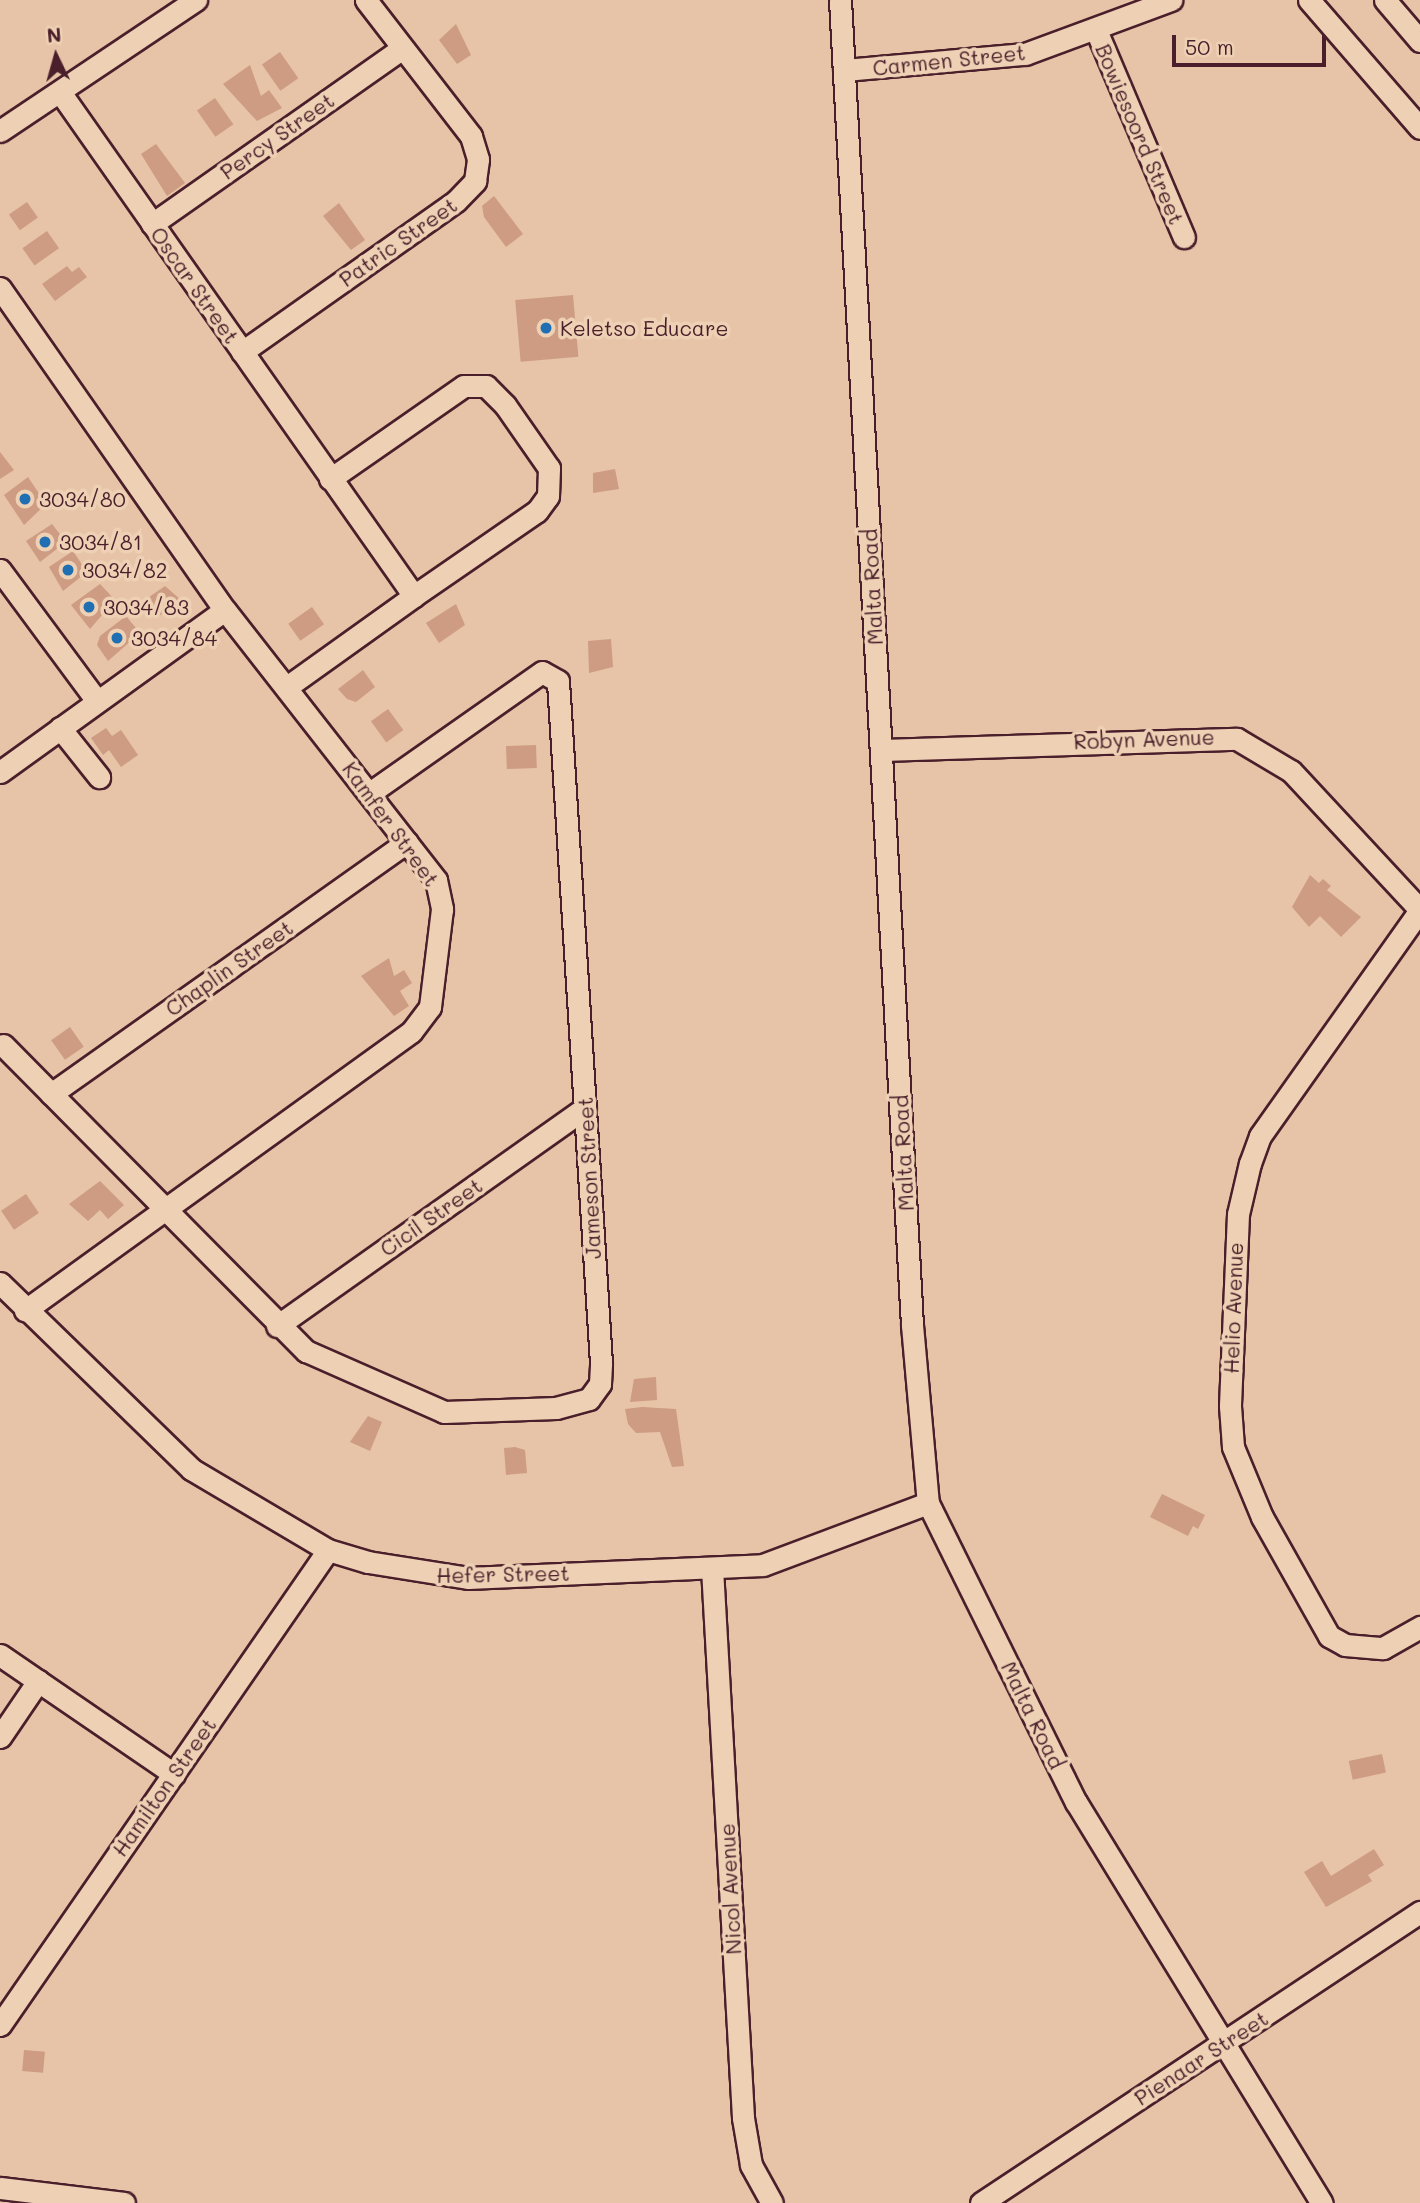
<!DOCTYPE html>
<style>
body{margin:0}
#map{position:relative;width:1420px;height:2203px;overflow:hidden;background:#e7c4a7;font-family:Mali,sans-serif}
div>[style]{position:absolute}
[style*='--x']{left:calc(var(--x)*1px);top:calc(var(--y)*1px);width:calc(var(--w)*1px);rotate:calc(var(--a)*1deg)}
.building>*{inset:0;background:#cd9c82;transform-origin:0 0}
.roads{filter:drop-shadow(2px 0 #4a1f2b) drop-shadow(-2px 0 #4a1f2b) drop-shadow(0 2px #4a1f2b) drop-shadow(0 -2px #4a1f2b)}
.minor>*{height:21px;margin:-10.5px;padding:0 10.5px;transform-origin:10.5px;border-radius:10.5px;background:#eed1b4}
.dots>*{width:19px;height:19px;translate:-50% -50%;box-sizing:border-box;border:4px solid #eed1b4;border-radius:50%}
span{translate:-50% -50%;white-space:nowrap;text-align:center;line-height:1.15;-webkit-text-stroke:7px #eed1b4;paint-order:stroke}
.street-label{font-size:21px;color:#4a1f2b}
.poi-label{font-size:21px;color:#4a1f2b}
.left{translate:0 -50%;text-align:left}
.north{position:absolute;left:21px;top:21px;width:70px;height:70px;-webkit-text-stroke:5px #eed1b4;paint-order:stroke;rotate:355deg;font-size:19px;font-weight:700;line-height:28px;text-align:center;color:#4a1f2b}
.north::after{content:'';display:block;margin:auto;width:24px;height:32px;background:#4a1f2b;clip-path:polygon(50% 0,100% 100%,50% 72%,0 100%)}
.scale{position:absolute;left:1172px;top:35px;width:154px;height:32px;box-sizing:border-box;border:4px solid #4a1f2b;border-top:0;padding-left:9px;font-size:21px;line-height:24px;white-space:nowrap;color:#4a1f2b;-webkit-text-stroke:5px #eed1b4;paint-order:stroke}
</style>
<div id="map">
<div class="building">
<div style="clip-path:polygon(456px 24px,471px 55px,457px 64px,439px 40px)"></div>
<div style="left:280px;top:52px;width:32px;height:22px;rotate:55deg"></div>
<div style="clip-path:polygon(250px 65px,261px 96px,269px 90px,282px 108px,257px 121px,223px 84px)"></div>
<div style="left:215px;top:98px;width:32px;height:22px;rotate:55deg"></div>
<div style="clip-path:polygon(156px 144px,185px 183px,167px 196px,141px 154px)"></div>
<div style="clip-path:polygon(494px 196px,523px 234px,506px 247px,484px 217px,482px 206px)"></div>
<div style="left:27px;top:202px;width:19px;height:22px;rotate:55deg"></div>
<div style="clip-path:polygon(339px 203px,365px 240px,351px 250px,323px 216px)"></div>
<div style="left:47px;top:231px;width:21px;height:30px;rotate:55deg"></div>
<div style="clip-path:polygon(67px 266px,72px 272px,79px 267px,87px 277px,55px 301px,42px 284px)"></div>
<div style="left:573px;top:295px;width:62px;height:58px;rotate:85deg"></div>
<div style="clip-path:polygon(0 452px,14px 470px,0 479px)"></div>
<div style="clip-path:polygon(615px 469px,619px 489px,593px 493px,593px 473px)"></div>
<div style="clip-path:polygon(28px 477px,46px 504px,24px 525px,4px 495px)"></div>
<div style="clip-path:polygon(52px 524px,66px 542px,40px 562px,26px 541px)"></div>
<div style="clip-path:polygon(73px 551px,87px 572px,63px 591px,49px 567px)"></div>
<div style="clip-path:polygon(100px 584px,115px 600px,90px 629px,71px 605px)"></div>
<div style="clip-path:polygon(165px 586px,181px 600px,155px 619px,142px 602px)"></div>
<div style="clip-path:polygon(456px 604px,465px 625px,439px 643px,426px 623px)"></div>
<div style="left:312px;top:607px;width:21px;height:29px;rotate:55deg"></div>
<div style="clip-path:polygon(126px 616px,140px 633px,108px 661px,97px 645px,100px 636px)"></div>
<div style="clip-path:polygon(611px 639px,613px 667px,589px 673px,588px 641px)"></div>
<div style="clip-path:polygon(363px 670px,375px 687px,356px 702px,347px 699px,338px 689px)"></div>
<div style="left:388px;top:709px;width:26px;height:21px;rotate:54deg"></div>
<div style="clip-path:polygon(106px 728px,112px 736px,121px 730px,138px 755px,121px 767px,109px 750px,103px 755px,91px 738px)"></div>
<div style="left:536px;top:745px;width:23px;height:30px;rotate:88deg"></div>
<div style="clip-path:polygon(1310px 875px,1319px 883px,1323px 879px,1331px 886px,1327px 890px,1361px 917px,1341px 937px,1320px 916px,1309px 927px,1292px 907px)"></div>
<div style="clip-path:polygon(389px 958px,394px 976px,404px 970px,412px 983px,400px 991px,409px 1006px,394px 1016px,361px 976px)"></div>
<div style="left:70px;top:1027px;width:24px;height:23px;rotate:55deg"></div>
<div style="clip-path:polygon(100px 1181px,124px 1205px,108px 1219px,100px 1210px,88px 1221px,69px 1204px)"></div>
<div style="left:26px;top:1194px;width:23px;height:30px;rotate:56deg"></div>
<div style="clip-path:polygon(656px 1377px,657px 1400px,630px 1402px,634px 1379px)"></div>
<div style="clip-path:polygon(642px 1407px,676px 1409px,684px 1466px,672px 1467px,660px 1432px,636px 1433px,628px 1424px,625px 1409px)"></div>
<div style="clip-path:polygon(368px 1416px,382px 1422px,370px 1451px,350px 1442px)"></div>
<div style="clip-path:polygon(515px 1447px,525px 1450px,527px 1473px,506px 1475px,504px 1448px)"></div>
<div style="clip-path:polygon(1162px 1494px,1205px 1515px,1198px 1529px,1193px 1526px,1188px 1536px,1150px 1517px)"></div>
<div style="left:1382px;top:1754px;width:19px;height:34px;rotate:78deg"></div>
<div style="clip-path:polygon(1374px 1849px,1384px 1865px,1368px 1875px,1372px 1881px,1326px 1907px,1304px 1872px,1322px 1861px,1331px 1876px)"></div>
<div style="left:24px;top:2050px;width:21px;height:21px;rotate:5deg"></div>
</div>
<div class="roads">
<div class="minor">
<div style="--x:840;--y:0;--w:1327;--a:86.89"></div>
<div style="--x:912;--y:1325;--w:179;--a:84.9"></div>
<div style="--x:928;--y:1503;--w:334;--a:63.7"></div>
<div style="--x:1076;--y:1802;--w:470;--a:58.5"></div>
<div style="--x:1309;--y:0;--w:169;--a:49.1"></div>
<div style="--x:1385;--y:0;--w:54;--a:49.5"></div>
<div style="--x:1096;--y:30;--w:225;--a:67"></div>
<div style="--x:844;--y:70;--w:182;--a:-5.1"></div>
<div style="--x:1025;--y:54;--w:156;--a:-20.3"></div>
<div style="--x:60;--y:92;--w:616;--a:54.92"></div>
<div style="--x:414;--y:596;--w:156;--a:144.4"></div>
<div style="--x:0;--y:131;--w:236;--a:-33.8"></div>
<div style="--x:152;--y:224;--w:306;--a:-35.1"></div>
<div style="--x:0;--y:288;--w:393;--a:55.1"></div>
<div style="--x:225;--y:610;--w:343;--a:52"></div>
<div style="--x:436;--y:880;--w:30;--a:78"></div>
<div style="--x:442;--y:909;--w:99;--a:97"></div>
<div style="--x:430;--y:1007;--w:31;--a:127"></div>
<div style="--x:411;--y:1032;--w:476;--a:144.2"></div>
<div style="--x:242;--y:352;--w:262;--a:-35.2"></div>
<div style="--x:456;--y:201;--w:28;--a:-46"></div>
<div style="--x:475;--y:181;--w:22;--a:-82"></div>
<div style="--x:478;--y:159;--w:24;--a:-107"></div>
<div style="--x:471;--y:136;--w:172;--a:-127.7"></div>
<div style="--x:330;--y:479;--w:163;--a:-34.8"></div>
<div style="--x:464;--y:386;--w:22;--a:0"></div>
<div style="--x:486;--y:386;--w:27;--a:45"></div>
<div style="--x:505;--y:405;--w:77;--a:55.1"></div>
<div style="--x:549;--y:468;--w:28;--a:92"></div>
<div style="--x:548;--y:496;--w:19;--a:126"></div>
<div style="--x:537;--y:511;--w:150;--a:145.4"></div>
<div style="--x:0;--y:570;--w:163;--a:53.5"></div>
<div style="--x:60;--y:728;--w:63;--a:51.5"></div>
<div style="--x:882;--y:750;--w:355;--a:-1.8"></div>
<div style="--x:1237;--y:739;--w:63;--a:30.7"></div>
<div style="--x:1291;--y:771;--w:190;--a:47.1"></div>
<div style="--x:0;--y:772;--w:277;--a:-35.8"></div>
<div style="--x:1420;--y:910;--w:277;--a:125.3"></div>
<div style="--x:1260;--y:1136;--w:29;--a:110"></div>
<div style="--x:1250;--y:1163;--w:52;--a:103.2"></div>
<div style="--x:1238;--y:1214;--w:192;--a:92.4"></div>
<div style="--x:1230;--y:1406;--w:41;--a:85.8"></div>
<div style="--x:1233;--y:1447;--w:76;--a:67.5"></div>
<div style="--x:1262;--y:1517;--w:137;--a:60.6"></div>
<div style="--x:1329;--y:1636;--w:18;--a:29"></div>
<div style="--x:1345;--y:1645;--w:38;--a:5"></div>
<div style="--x:1383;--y:1648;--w:43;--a:-29.6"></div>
<div style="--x:3;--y:1045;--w:431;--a:45.3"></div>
<div style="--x:306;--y:1351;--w:151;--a:23.8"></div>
<div style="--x:444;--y:1412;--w:112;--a:-2"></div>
<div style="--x:556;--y:1408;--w:34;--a:-15"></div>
<div style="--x:589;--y:1399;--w:19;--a:-54"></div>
<div style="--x:600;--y:1384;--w:21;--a:-87"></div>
<div style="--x:601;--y:1363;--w:683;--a:-93.61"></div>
<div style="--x:558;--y:681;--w:18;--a:-151"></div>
<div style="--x:542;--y:672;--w:209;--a:144.9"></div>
<div style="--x:51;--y:1094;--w:436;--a:-35.3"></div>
<div style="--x:0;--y:1283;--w:267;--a:44.2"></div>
<div style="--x:191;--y:1469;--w:159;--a:30.6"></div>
<div style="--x:328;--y:1550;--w:42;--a:16.7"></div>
<div style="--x:368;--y:1562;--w:101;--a:9.1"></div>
<div style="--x:468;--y:1578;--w:295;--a:-2.5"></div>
<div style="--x:763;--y:1565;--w:176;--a:-20.6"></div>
<div style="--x:277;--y:1326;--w:377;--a:-35.3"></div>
<div style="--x:712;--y:1568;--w:551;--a:86.77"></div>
<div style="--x:743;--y:2118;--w:48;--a:80.3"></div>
<div style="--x:751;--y:2165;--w:43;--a:61.1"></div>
<div style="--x:0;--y:1655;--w:211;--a:34.4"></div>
<div style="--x:0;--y:1737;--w:68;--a:-55.8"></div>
<div style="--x:0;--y:2025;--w:577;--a:-55.37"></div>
<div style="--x:0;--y:2188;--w:125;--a:6.9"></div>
<div style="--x:981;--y:2203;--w:527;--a:-33.54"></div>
</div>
</div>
<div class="dots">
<div style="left:546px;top:328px;background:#1f6fb2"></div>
<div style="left:25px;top:499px;background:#1f6fb2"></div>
<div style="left:45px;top:542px;background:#1f6fb2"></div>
<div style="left:68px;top:570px;background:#1f6fb2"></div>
<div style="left:89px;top:607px;background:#1f6fb2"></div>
<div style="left:117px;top:638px;background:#1f6fb2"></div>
</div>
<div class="street-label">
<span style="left:949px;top:60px;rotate:-6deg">Carmen Street</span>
<span style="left:1140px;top:134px;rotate:67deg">Bowiesoord Street</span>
<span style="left:277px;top:136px;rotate:-35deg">Percy Street</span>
<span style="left:398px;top:242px;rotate:-35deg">Patric Street</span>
<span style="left:195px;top:285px;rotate:55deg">Oscar Street</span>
<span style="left:872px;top:587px;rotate:-93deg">Malta Road</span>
<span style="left:1144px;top:739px;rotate:-2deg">Robyn Avenue</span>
<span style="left:391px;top:824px;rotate:54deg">Kamfer Street</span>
<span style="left:229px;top:968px;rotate:-35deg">Chaplin Street</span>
<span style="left:903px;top:1153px;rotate:-93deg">Malta Road</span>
<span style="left:589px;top:1178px;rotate:-93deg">Jameson Street</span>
<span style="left:431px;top:1217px;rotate:-35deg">Cicil Street</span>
<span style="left:1233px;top:1308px;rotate:-88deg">Helio Avenue</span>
<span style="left:503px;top:1574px;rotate:-1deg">Hefer Street</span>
<span style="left:1033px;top:1715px;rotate:64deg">Malta Road</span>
<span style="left:164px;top:1787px;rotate:-55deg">Hamilton Street</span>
<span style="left:730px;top:1889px;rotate:-93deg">Nicol Avenue</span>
<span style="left:1201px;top:2058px;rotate:-33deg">Pienaar Street</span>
</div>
<div class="poi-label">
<span class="left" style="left:560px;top:328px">Keletso Educare</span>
<span class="left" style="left:39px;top:499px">3034/80</span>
<span class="left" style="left:59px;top:542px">3034/81</span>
<span class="left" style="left:82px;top:570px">3034/82</span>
<span class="left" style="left:103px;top:607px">3034/83</span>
<span class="left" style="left:131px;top:638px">3034/84</span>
</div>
<div class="north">N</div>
<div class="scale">50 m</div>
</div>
